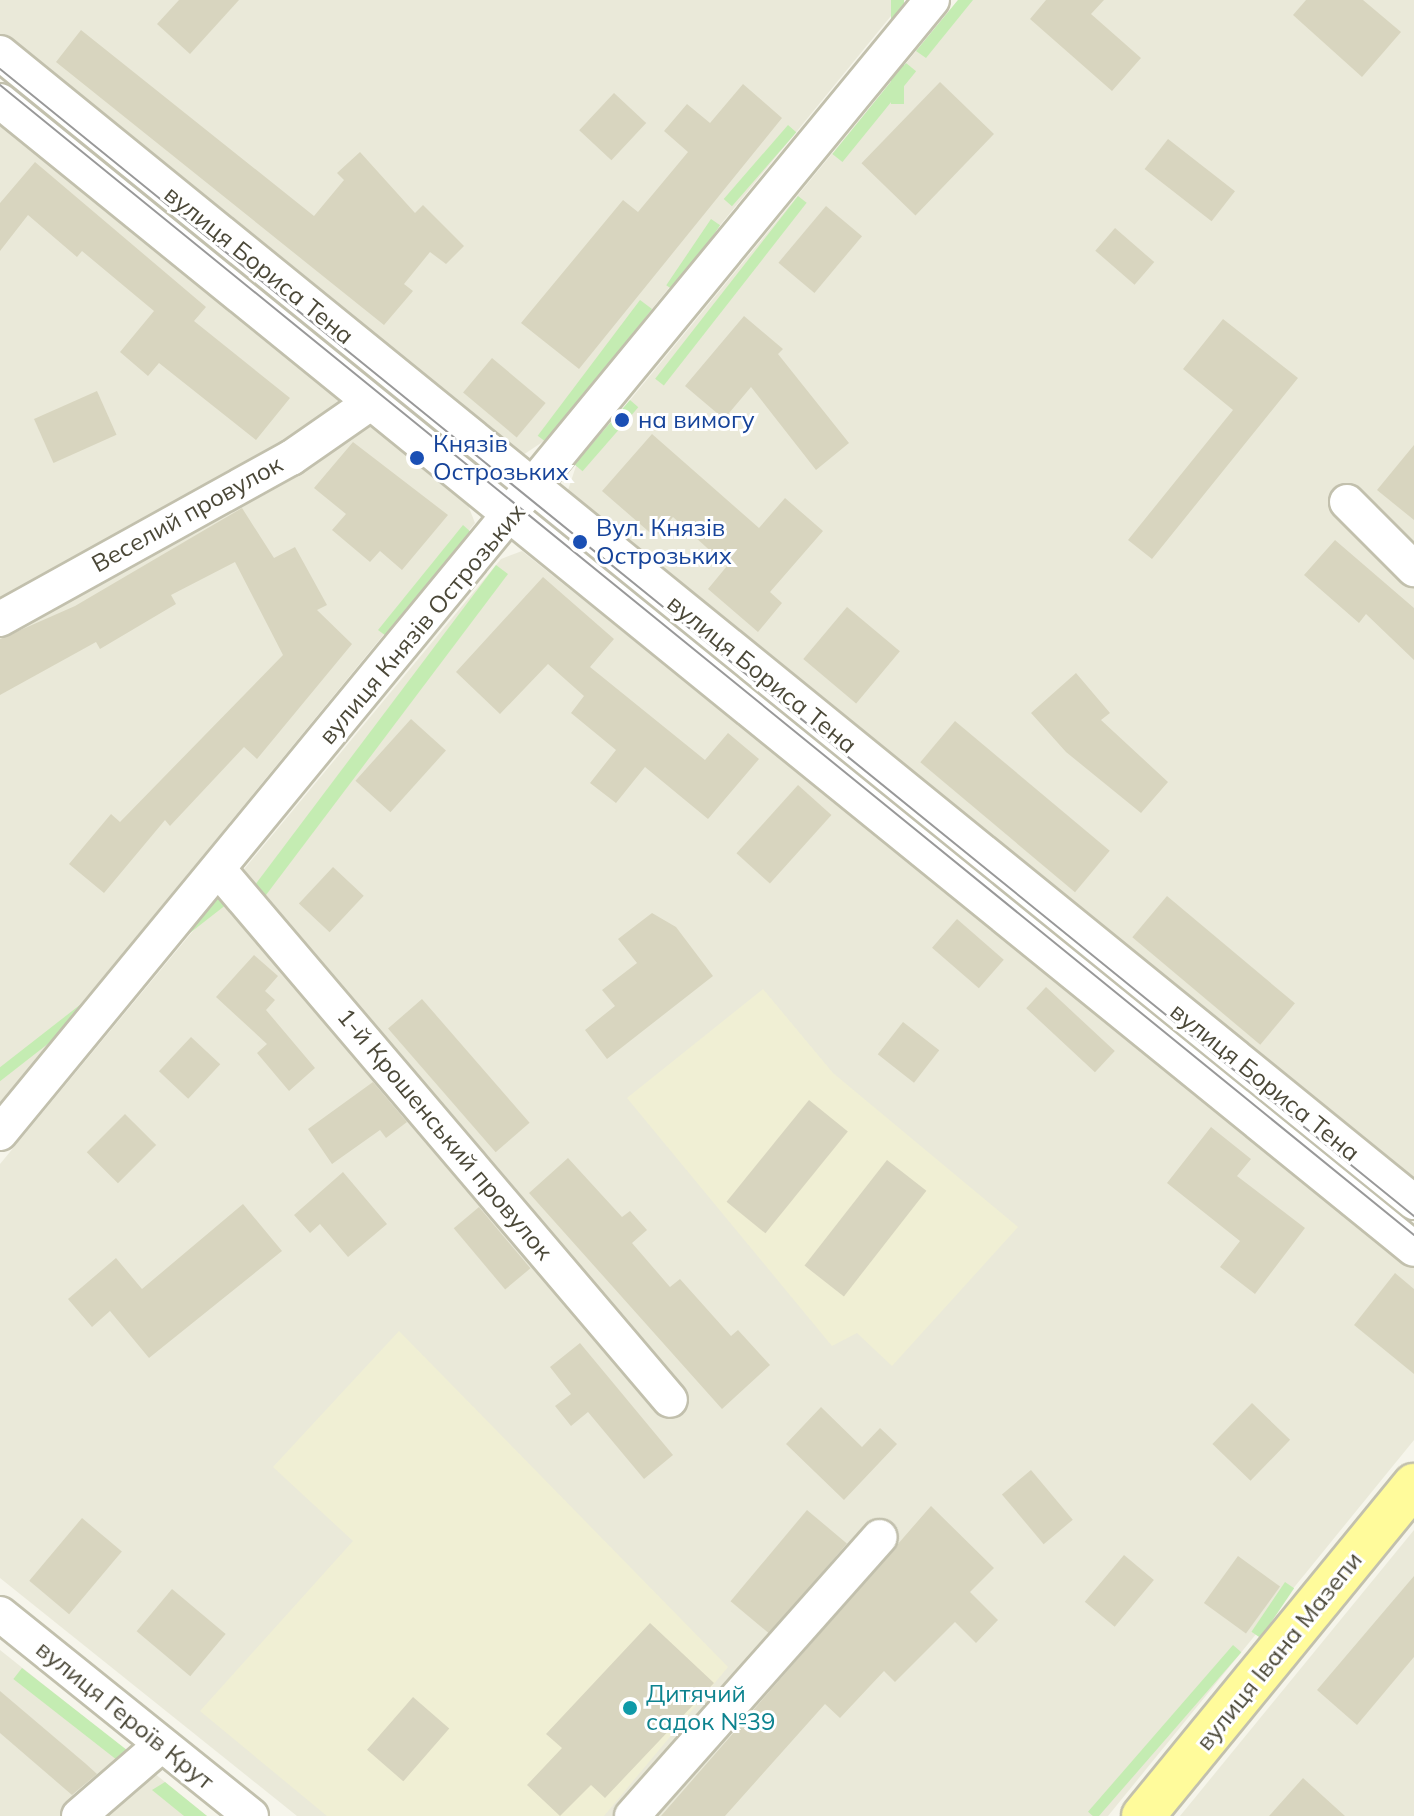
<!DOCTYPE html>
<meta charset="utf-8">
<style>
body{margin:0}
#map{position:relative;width:1414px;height:1816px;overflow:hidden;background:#f6f5eb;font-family:Mulish,sans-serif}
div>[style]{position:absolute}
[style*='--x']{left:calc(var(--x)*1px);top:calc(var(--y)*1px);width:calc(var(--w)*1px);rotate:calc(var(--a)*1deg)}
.residential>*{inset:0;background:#eae9d9}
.education>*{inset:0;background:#f0efd4}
.green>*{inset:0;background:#c4ecb2;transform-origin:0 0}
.building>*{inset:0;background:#d8d5bf;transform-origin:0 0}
.roads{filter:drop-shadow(2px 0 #c2c0ad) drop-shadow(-2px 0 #c2c0ad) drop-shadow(0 2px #c2c0ad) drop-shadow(0 -2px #c2c0ad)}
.minor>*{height:34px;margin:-17px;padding:0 17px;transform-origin:17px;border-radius:17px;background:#fff}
.major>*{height:42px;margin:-21px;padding:0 21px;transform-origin:21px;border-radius:21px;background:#fffb9b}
.tram>*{height:2px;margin:-1px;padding:0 1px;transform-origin:1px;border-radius:1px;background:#999}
.dots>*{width:22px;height:22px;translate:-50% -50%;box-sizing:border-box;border:4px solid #fff;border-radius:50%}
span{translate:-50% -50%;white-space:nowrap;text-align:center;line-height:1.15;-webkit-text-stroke:6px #fff;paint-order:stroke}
.street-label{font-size:24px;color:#4b4838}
.transit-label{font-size:24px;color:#164399}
.left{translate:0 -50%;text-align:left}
.culture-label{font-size:24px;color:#0d838f}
</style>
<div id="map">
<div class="residential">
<div style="clip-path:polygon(0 0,904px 0,544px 441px,520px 457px,0 36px)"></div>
<div style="clip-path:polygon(958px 0,1414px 0,1414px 1182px,567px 493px,576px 466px)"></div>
<div style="clip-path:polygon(0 118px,426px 468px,468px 505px,475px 523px,0 1103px)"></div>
<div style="clip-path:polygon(522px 551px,1414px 1266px,1414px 1440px,1108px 1816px,297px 1816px,0 1578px,0 1164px,501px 559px)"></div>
<div style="clip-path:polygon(1414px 1530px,1414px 1816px,1180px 1816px)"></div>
<div style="clip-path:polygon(0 1650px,133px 1756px,207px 1816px,0 1816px)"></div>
</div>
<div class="education">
<div style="clip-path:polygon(763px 989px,833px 1073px,1018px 1227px,892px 1366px,857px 1333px,832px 1346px,627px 1098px)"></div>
<div style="clip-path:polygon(399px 1331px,728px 1667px,604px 1816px,327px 1816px,200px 1711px,353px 1541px,273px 1467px)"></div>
</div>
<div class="green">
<div style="left:891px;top:0;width:13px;height:104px"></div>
<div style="clip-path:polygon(958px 0,973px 0,926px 58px,916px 51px)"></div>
<div style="left:906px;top:63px;width:13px;height:117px;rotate:39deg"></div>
<div style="left:788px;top:125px;width:11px;height:98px;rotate:41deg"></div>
<div style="left:798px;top:196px;width:11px;height:232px;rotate:38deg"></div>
<div style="left:711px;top:219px;width:11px;height:80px;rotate:34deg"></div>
<div style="left:640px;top:300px;width:15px;height:170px;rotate:37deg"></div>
<div style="left:630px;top:400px;width:11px;height:85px;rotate:41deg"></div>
<div style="clip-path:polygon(463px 525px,472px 533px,386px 636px,378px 630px)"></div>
<div style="left:496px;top:565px;width:15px;height:408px;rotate:37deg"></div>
<div style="left:227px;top:890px;width:11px;height:356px;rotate:52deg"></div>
<div style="left:1285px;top:1582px;width:11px;height:60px;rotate:34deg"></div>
<div style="left:1233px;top:1645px;width:11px;height:221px;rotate:41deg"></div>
<div style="left:22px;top:1668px;width:142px;height:14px;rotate:38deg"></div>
<div style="clip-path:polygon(165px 1782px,207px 1816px,184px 1816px,152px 1790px)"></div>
</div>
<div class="building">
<div style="clip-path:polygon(179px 0,239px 0,190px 54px,157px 24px)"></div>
<div style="clip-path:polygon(1046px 0,1104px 0,1091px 14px,1141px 58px,1112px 91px,1030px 19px)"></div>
<div style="clip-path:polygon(1306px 0,1363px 0,1401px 32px,1362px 77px,1293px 15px)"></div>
<div style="clip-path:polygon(81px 30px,314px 216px,344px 180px,337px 173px,360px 152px,415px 213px,423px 205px,464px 246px,446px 264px,430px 252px,404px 284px,413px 291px,384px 325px,56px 62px)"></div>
<div style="left:940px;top:82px;width:75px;height:113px;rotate:44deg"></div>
<div style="clip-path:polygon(743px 84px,782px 118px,579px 369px,521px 323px,623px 200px,638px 212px,688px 152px,664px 131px,687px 104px,710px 123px)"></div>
<div style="left:614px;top:93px;width:44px;height:51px;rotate:43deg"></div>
<div style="left:1168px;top:139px;width:85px;height:38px;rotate:38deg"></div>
<div style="clip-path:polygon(35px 162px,206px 307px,194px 321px,290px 398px,256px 440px,159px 363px,148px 376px,120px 352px,154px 311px,82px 251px,77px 257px,28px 215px,0 251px,0 203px)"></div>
<div style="left:826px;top:206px;width:47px;height:74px;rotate:40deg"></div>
<div style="left:1115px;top:228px;width:52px;height:30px;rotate:41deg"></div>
<div style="clip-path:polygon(744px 316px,783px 349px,778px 354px,849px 443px,816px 470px,751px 387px,724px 419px,685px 386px)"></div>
<div style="clip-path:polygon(1223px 319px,1298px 378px,1152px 559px,1128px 540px,1233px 410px,1183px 369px)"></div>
<div style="left:492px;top:358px;width:70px;height:45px;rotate:40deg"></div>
<div style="left:97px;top:391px;width:48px;height:69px;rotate:66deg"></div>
<div style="clip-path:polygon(652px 434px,759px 528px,785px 498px,823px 531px,770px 592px,782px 603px,758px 632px,708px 589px,727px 566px,673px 517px,655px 537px,602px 491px)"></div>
<div style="clip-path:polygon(353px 442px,448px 515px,402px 570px,380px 551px,370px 562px,332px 530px,346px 514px,314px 488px)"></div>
<div style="clip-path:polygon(1414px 445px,1414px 520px,1377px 490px)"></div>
<div style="clip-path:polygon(242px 508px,274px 558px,295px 547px,327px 605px,317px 610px,352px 644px,257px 759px,244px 747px,170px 826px,165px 820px,104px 893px,69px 864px,111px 814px,120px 822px,283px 655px,235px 562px,171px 595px,176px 604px,100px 649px,96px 642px,0 695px,0 639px,75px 606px)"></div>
<div style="clip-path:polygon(1335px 540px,1414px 608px,1414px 660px,1366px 614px,1359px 623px,1304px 575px)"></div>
<div style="clip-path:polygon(543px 577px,614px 639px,590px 667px,705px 760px,728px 733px,759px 759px,708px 819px,645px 767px,616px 803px,590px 783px,616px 750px,571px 713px,584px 696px,548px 664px,500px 714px,456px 672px)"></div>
<div style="left:847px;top:607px;width:69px;height:68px;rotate:40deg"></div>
<div style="clip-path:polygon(1076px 673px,1110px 713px,1101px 720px,1168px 782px,1141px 813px,1066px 752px,1031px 713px)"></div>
<div style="left:411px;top:719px;width:47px;height:83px;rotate:42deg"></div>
<div style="left:955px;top:721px;width:202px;height:54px;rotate:40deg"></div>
<div style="left:798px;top:785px;width:45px;height:92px;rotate:42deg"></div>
<div style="left:333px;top:867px;width:42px;height:50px;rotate:43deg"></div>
<div style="left:1167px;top:896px;width:167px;height:54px;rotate:40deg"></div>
<div style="clip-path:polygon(652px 913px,676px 927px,713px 976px,607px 1059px,585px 1030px,615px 1006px,602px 990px,637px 963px,618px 939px)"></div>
<div style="left:957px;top:919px;width:62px;height:38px;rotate:41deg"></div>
<div style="clip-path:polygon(254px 955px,278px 976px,265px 991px,275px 1000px,266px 1010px,315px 1068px,289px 1091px,257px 1053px,267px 1044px,216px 997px)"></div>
<div style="left:1046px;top:987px;width:94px;height:29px;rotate:43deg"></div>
<div style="left:422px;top:999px;width:164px;height:45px;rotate:49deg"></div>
<div style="left:903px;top:1022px;width:46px;height:41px;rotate:38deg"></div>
<div style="left:191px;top:1037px;width:40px;height:47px;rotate:43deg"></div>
<div style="clip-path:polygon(373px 1082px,407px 1122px,386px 1138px,380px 1130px,332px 1164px,308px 1129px)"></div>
<div style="left:809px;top:1100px;width:50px;height:131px;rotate:39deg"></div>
<div style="left:125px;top:1114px;width:44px;height:54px;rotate:45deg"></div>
<div style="clip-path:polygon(1211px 1127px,1251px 1159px,1237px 1176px,1305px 1228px,1255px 1294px,1220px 1267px,1240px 1241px,1167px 1183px)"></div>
<div style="clip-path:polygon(568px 1158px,622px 1217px,630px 1211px,647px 1230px,632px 1243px,670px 1287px,680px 1279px,731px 1336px,738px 1330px,770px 1365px,722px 1409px,529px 1193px)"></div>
<div style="left:887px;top:1160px;width:50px;height:134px;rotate:38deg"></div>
<div style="clip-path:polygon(343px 1172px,387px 1224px,348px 1257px,320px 1224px,310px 1233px,294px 1215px)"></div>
<div style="clip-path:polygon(243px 1204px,282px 1251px,149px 1358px,110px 1311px,92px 1327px,68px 1299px,116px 1258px,142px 1289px)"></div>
<div style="left:479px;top:1207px;width:80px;height:33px;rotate:50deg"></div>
<div style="clip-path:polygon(1395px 1273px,1414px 1289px,1414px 1374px,1354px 1325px)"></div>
<div style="clip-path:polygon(580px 1343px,673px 1455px,644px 1479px,588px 1412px,571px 1426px,555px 1406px,571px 1394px,550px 1367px)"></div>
<div style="left:1252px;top:1403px;width:53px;height:57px;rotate:44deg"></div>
<div style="clip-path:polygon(821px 1407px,862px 1447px,880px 1428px,897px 1444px,844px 1500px,786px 1444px)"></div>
<div style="left:1031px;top:1470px;width:65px;height:38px;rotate:50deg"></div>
<div style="clip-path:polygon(931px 1506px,994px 1568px,970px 1592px,998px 1620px,976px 1643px,955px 1622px,895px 1682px,884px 1671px,840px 1718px,825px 1704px,725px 1816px,661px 1816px)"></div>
<div style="left:807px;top:1510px;width:52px;height:119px;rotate:40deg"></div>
<div style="left:82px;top:1518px;width:52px;height:82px;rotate:40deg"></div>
<div style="left:1124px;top:1555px;width:39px;height:61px;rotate:40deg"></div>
<div style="left:1238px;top:1556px;width:52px;height:58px;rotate:36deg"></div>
<div style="clip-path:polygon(1414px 1576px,1414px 1657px,1357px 1725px,1317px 1690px)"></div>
<div style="left:172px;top:1589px;width:70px;height:55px;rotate:40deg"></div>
<div style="clip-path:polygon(650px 1623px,714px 1683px,605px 1798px,591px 1785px,560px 1816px,527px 1785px,562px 1748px,546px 1734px)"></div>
<div style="clip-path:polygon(0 1691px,86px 1764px,97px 1774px,72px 1795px,0 1733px)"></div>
<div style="left:413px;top:1697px;width:48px;height:70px;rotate:41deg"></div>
<div style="clip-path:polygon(1303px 1778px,1345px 1816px,1269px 1816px)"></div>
</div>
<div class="roads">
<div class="minor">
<div style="--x:0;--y:53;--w:1822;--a:39.1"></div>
<div style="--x:0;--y:101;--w:1821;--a:39.07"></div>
<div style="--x:1347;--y:502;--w:95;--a:45"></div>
<div style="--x:0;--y:619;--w:333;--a:-29"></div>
<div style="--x:291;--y:458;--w:96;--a:-34.8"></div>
<div style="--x:218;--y:869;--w:697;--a:49.59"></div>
<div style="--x:0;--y:1133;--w:1467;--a:-50.56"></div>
<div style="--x:0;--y:1614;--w:322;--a:38.8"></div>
<div style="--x:79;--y:1816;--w:108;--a:-40.9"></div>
<div style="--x:632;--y:1816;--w:373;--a:-48.4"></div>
</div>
<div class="major">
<div style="--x:1143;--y:1816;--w:428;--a:-50.7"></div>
</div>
</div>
<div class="tram">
<div style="--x:0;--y:69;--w:1821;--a:39.05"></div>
<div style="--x:0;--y:85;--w:1823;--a:39.12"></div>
</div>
<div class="dots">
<div style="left:622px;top:420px;background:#1a4fb4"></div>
<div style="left:417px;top:458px;background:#1a4fb4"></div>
<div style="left:580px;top:542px;background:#1a4fb4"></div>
<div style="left:630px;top:1708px;background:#0f9aa8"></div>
</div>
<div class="street-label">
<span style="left:259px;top:265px;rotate:39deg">вулиця Бориса Тена</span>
<span style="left:187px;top:514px;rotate:-29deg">Веселий провулок</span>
<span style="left:422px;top:624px;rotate:-50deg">вулиця Князів Острозьких</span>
<span style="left:762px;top:674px;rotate:39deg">вулиця Бориса Тена</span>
<span style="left:1265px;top:1082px;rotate:39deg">вулиця Бориса Тена</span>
<span style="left:445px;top:1134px;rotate:50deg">1-й Крошенський провулок</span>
<span style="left:1279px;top:1651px;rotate:-51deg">вулиця Івана Мазепи</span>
<span style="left:125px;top:1715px;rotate:39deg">вулиця Героїв Крут</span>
</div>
<div class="transit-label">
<span class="left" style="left:638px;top:420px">на вимогу</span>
<span class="left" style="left:433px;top:458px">Князів<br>Острозьких</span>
<span class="left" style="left:596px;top:542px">Вул. Князів<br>Острозьких</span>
</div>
<div class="culture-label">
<span class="left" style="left:646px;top:1708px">Дитячий<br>садок №39</span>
</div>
</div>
